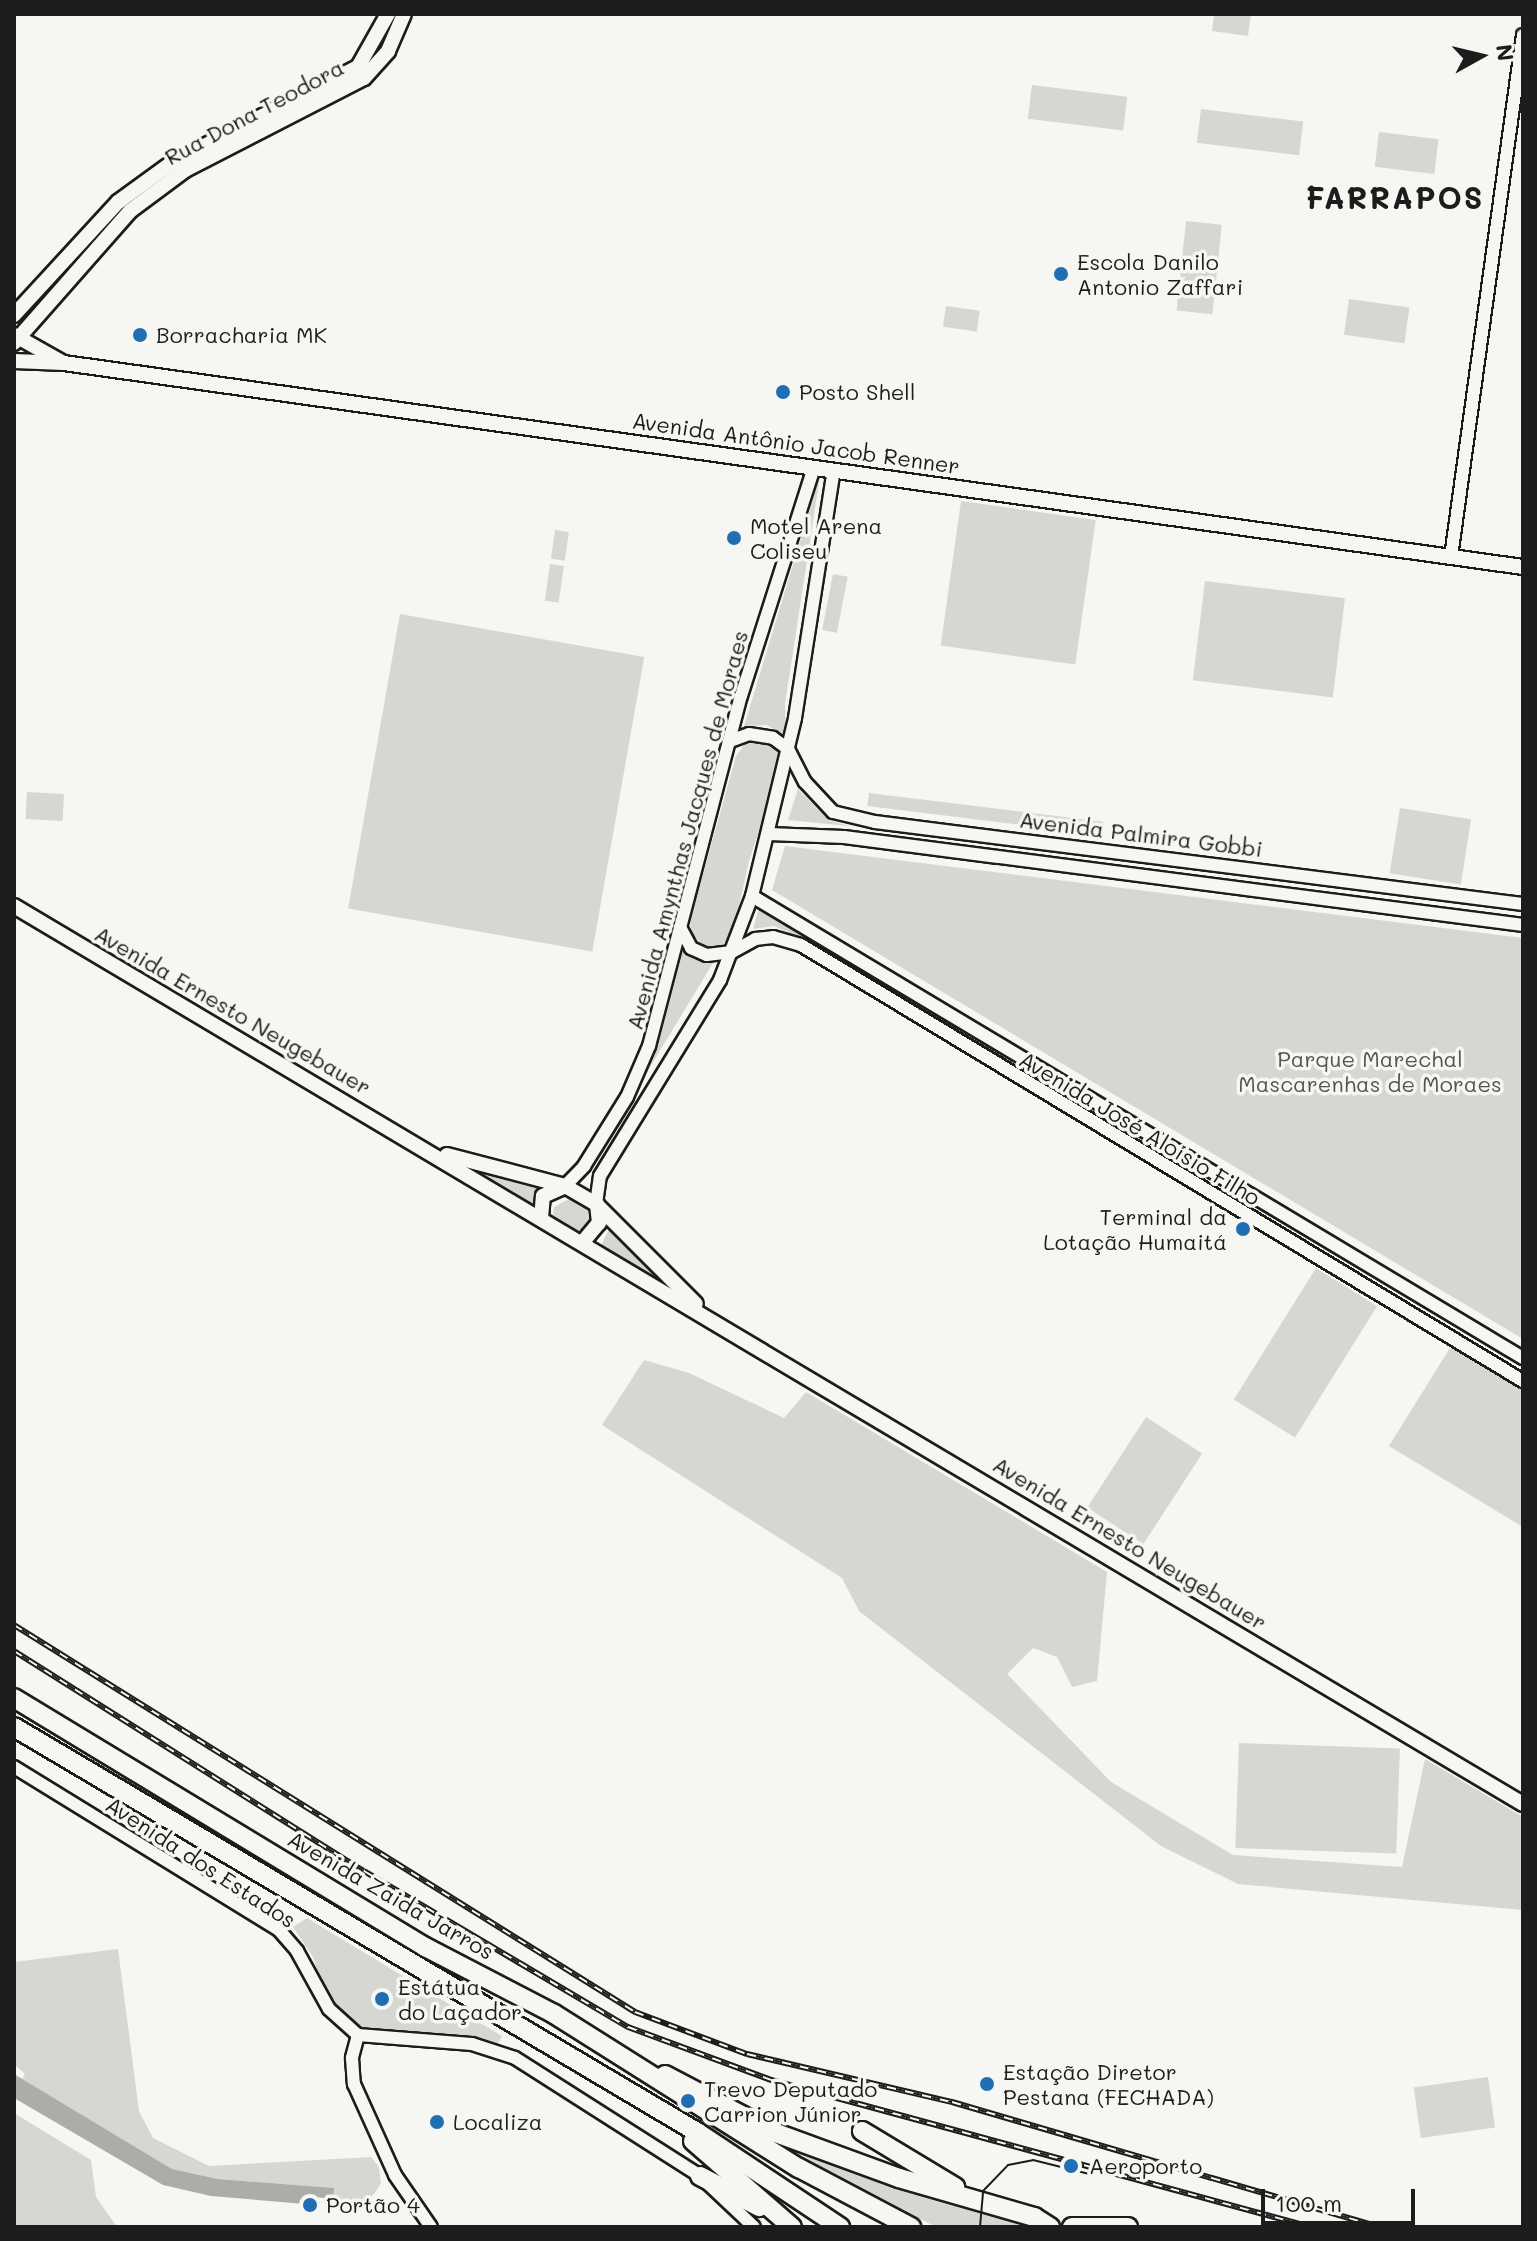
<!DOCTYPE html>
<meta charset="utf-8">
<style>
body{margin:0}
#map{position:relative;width:1537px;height:2241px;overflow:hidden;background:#f6f6f2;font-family:Mali,sans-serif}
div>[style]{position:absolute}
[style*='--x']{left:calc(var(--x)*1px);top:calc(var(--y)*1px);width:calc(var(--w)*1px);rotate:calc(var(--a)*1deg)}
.green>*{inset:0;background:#d6d6d2;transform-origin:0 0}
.water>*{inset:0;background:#acaca9}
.roads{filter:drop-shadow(2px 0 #1c1c1c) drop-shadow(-2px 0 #1c1c1c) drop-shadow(0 2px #1c1c1c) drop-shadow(0 -2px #1c1c1c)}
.tertiary>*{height:12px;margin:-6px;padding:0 6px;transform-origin:6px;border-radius:6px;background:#f6f6f2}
.secondary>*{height:14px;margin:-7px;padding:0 7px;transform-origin:7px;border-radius:7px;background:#f6f6f2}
.motorway>*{height:18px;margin:-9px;padding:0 9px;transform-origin:9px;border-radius:9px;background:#f6f6f2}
.tram>*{height:2px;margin:-1px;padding:0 1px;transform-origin:1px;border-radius:1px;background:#1c1c1c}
.rail>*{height:6px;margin-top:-3px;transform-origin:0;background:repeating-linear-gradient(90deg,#f6f6f2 0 9px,#1c1c1c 0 18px);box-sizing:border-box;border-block:2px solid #1c1c1c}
.dots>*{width:22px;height:22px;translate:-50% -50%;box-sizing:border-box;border:4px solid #f6f6f2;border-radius:50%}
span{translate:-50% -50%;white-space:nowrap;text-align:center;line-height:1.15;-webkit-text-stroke:7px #f6f6f2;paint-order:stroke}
.street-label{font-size:22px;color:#1c1c1c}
.poi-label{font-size:22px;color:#1c1c1c}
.left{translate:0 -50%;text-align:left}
.right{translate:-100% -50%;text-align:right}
.park-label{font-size:22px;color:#545453}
.district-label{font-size:30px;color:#1c1c1c;font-weight:700;letter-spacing:2px}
.frame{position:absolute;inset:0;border:16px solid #1c1c1c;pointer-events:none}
.north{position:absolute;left:1441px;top:16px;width:80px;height:80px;-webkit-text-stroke:6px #f6f6f2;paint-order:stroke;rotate:82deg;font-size:22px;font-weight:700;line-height:32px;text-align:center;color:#1c1c1c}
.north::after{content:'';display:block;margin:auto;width:28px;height:36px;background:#1c1c1c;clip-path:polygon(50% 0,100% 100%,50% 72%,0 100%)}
.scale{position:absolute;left:1261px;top:2189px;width:154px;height:36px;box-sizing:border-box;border:4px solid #1c1c1c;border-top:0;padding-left:10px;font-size:24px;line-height:28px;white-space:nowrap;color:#1c1c1c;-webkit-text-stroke:6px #f6f6f2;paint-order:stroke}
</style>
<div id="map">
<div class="green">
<div style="clip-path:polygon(1214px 14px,1251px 14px,1248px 36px,1212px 31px)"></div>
<div style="left:1032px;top:85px;width:96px;height:34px;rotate:7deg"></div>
<div style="left:1201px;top:109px;width:103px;height:34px;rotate:7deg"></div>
<div style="left:1379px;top:132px;width:60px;height:35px;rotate:7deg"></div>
<div style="left:1186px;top:221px;width:36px;height:90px;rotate:6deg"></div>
<div style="left:1349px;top:299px;width:61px;height:36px;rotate:8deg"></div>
<div style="left:946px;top:306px;width:34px;height:21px;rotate:8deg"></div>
<div style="clip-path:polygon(820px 476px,785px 704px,786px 737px,767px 725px,744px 726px)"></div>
<div style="left:961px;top:501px;width:136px;height:146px;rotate:8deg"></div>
<div style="left:555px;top:530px;width:14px;height:29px;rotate:8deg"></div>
<div style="left:550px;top:564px;width:14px;height:37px;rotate:8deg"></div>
<div style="left:833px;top:574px;width:15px;height:57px;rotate:11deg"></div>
<div style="left:1205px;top:581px;width:141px;height:100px;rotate:7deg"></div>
<div style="left:400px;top:614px;width:248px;height:299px;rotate:10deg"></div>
<div style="clip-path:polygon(759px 741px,780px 753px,779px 770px,749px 861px,733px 933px,722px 946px,704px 947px,692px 934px,690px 921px,736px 756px,744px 745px)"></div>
<div style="clip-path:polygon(798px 789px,828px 820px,849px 826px,788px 820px)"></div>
<div style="left:27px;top:792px;width:37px;height:27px;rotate:3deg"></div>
<div style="left:869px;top:793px;width:236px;height:13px;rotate:7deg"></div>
<div style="left:1400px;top:808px;width:72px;height:66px;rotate:9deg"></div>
<div style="clip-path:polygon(785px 846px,1523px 938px,1523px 1339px,772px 890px)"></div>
<div style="clip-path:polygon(759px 908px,838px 955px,774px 926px,753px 929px)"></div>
<div style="clip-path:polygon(683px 948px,713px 963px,644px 1077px,654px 1053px)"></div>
<div style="clip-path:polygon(476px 1173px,550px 1187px,532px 1209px)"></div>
<div style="clip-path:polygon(576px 1195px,591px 1205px,593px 1219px,582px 1230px,571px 1232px,552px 1219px,554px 1207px)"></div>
<div style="clip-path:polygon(609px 1229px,662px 1283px,600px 1248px)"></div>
<div style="left:1316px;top:1268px;width:72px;height:155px;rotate:32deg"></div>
<div style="clip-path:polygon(1453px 1343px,1523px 1385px,1523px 1527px,1389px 1446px)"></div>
<div style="clip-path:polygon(644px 1360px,689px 1373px,784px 1418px,806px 1392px,1107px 1572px,1097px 1681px,1072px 1687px,1057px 1657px,1033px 1648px,1007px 1674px,1111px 1782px,1233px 1855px,1402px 1867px,1425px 1759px,1523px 1817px,1523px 1910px,1238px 1884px,1161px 1846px,859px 1611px,842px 1578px,602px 1425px)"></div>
<div style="left:1146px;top:1417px;width:67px;height:108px;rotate:33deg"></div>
<div style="left:1239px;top:1743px;width:161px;height:105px;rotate:2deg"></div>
<div style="clip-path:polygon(307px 1918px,502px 2036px,496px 2047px,468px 2037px,354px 2028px,327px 1999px,313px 1957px,293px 1927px)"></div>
<div style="clip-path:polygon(118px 1949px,139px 2111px,153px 2138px,209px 2166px,371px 2157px,379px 2167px,381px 2183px,374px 2194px,363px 2203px,333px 2199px,333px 2188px,218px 2179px,172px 2169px,22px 2079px,25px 2074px,14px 2064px,14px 1962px)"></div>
<div style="left:1488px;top:2077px;width:51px;height:75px;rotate:82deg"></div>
<div style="clip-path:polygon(14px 2113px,91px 2160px,96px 2197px,117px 2227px,14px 2227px)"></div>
<div style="clip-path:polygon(753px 2130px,1027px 2221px,1072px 2227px,936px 2227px)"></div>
</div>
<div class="water">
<div style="clip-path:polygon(14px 2074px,172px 2169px,218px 2179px,334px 2188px,333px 2199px,305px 2196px,304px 2204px,211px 2196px,163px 2185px,14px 2098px)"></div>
</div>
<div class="roads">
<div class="tertiary">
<div style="--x:1451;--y:557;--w:527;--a:-82.15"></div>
<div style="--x:730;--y:741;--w:20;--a:-20"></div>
<div style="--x:749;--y:734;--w:24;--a:9"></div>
<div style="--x:773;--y:738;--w:19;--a:36"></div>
<div style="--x:788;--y:749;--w:37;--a:63"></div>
<div style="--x:805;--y:782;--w:41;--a:47"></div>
<div style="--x:833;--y:812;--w:43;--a:13.4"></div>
<div style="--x:875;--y:822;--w:653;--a:7.21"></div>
<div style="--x:769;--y:834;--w:75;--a:2.3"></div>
<div style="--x:844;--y:837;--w:685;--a:7.38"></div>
<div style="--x:752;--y:896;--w:899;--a:30.93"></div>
<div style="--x:680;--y:927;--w:24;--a:62"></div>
<div style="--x:691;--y:948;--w:17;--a:24"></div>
<div style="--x:707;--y:955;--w:25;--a:-7"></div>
<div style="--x:732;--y:952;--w:26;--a:-29"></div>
<div style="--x:755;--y:939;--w:18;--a:-6"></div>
<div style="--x:773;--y:937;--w:29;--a:16"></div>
<div style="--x:801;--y:945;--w:843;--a:31.13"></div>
<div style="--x:565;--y:1186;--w:28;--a:-46"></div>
<div style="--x:584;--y:1166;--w:81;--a:-58.1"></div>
<div style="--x:627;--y:1097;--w:56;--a:-66.7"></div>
<div style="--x:649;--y:1046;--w:362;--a:-75.3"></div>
<div style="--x:741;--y:696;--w:240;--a:-72.3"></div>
<div style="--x:596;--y:1204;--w:28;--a:-82"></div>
<div style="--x:600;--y:1176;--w:230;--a:-58.5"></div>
<div style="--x:720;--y:980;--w:90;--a:-69.1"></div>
<div style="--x:752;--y:896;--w:183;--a:-76.4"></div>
<div style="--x:795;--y:718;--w:251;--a:-81.1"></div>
<div style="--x:14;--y:1767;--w:311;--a:31.6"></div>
<div style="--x:279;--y:1930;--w:28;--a:49"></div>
<div style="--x:297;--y:1951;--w:66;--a:61.1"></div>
<div style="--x:329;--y:2009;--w:39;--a:42"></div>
<div style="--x:358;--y:2035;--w:114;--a:4.5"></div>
<div style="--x:472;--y:2044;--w:45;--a:18"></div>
<div style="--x:515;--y:2058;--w:219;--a:32.5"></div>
<div style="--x:700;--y:2176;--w:74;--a:43.4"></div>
<div style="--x:358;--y:2035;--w:24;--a:105"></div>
<div style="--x:352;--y:2058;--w:26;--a:86"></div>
<div style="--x:354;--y:2084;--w:100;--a:65.7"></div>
<div style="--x:395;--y:2175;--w:63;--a:55.3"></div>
</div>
<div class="secondary">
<div style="--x:14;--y:315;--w:154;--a:-47.4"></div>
<div style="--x:118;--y:202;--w:68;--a:-36"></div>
<div style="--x:173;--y:162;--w:208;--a:-27.2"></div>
<div style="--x:358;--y:67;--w:61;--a:-60.5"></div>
<div style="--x:14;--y:335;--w:55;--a:29.4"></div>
<div style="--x:14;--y:343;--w:176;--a:-48.7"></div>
<div style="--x:130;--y:211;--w:69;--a:-36.7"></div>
<div style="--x:185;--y:170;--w:201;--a:-27.2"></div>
<div style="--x:364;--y:78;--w:36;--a:-48"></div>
<div style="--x:388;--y:51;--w:40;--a:-66.6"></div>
<div style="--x:14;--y:361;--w:50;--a:2.3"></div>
<div style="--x:64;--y:363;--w:1473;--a:7.96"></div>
<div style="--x:14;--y:906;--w:1756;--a:30.76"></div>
<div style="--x:447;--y:1155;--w:122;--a:14.7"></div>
<div style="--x:565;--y:1186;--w:36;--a:30"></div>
<div style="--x:596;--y:1204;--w:141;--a:45"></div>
<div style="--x:541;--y:1218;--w:22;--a:-85"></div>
<div style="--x:543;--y:1196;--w:24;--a:-24"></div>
<div style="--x:582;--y:1243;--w:26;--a:-50"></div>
<div style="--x:599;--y:1223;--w:19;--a:-96"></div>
</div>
<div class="motorway">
<div style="--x:14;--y:1698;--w:481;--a:31.2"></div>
<div style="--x:425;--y:1947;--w:145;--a:27.4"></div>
<div style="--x:554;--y:2014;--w:289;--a:32.2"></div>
<div style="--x:799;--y:2168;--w:127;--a:27.8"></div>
<div style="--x:14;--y:1727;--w:794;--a:30.67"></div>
<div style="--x:697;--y:2132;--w:172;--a:33.6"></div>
<div style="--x:665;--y:2075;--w:125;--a:27.6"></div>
<div style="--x:776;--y:2133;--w:131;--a:20.1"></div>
<div style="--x:899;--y:2178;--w:141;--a:16.1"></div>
<div style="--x:1034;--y:2217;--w:19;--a:32"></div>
<div style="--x:862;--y:2131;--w:109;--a:31.1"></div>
<div style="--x:693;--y:2141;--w:131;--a:41"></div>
<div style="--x:700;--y:2176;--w:67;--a:27.7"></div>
<div style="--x:1072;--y:2227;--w:56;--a:0"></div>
</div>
</div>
<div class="tram">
<div style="--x:980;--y:2227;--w:36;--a:-85"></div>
<div style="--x:983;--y:2191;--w:36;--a:-46"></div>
<div style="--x:1008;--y:2165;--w:25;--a:-11"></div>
<div style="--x:1033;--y:2160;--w:58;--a:14"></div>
</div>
<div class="rail">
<div style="--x:14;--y:1625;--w:732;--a:31.93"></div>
<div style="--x:635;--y:2012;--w:120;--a:20.6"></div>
<div style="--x:747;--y:2054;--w:211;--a:13.2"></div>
<div style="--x:952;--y:2102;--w:445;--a:16.3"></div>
<div style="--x:14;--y:1651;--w:413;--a:32.2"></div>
<div style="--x:364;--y:1871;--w:307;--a:30.6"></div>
<div style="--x:628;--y:2027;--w:153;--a:20.3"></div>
<div style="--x:771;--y:2080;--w:560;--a:15.23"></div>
</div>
<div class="dots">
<div style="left:1061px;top:274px;background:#1f6fb2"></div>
<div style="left:140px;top:335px;background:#1f6fb2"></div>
<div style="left:783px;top:392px;background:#1f6fb2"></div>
<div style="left:734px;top:538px;background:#1f6fb2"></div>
<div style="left:1243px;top:1229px;background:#1f6fb2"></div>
<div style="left:382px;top:1999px;background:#1f6fb2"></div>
<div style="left:987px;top:2084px;background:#1f6fb2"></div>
<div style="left:688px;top:2101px;background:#1f6fb2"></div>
<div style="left:437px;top:2122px;background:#1f6fb2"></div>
<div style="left:1071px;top:2166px;background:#1f6fb2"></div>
<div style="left:310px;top:2205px;background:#1f6fb2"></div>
</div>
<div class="street-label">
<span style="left:254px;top:112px;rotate:-28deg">Rua Dona Teodora</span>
<span style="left:796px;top:443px;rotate:8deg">Avenida Antônio Jacob Renner</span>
<span style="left:687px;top:830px;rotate:-75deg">Avenida Amynthas Jacques de Moraes</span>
<span style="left:1141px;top:834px;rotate:7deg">Avenida Palmira Gobbi</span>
<span style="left:233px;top:1010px;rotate:30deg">Avenida Ernesto Neugebauer</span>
<span style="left:1140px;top:1128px;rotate:31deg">Avenida José Aloísio Filho</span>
<span style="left:1130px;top:1543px;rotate:31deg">Avenida Ernesto Neugebauer</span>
<span style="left:201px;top:1862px;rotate:33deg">Avenida dos Estados</span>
<span style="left:391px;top:1895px;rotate:30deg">Avenida Zaida Jarros</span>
</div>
<div class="poi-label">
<span class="left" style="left:1077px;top:274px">Escola Danilo<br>Antonio Zaffari</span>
<span class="left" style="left:156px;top:335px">Borracharia MK</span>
<span class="left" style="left:799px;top:392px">Posto Shell</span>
<span class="left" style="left:750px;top:538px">Motel Arena<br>Coliseu</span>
<span class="right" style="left:1227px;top:1229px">Terminal da<br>Lotação Humaitá</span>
<span class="left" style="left:398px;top:1999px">Estátua<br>do Laçador</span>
<span class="left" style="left:1003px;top:2084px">Estação Diretor<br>Pestana (FECHADA)</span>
<span class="left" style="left:704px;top:2101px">Trevo Deputado<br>Carrion Júnior</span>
<span class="left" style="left:453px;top:2122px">Localiza</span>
<span class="left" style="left:1089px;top:2166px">Aeroporto</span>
<span class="left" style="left:326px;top:2205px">Portão 4</span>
</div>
<div class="park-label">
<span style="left:1370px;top:1071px">Parque Marechal<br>Mascarenhas de Moraes</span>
</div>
<div class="district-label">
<span style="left:1395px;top:197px">FARRAPOS</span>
</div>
<div class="frame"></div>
<div class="north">N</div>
<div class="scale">100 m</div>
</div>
